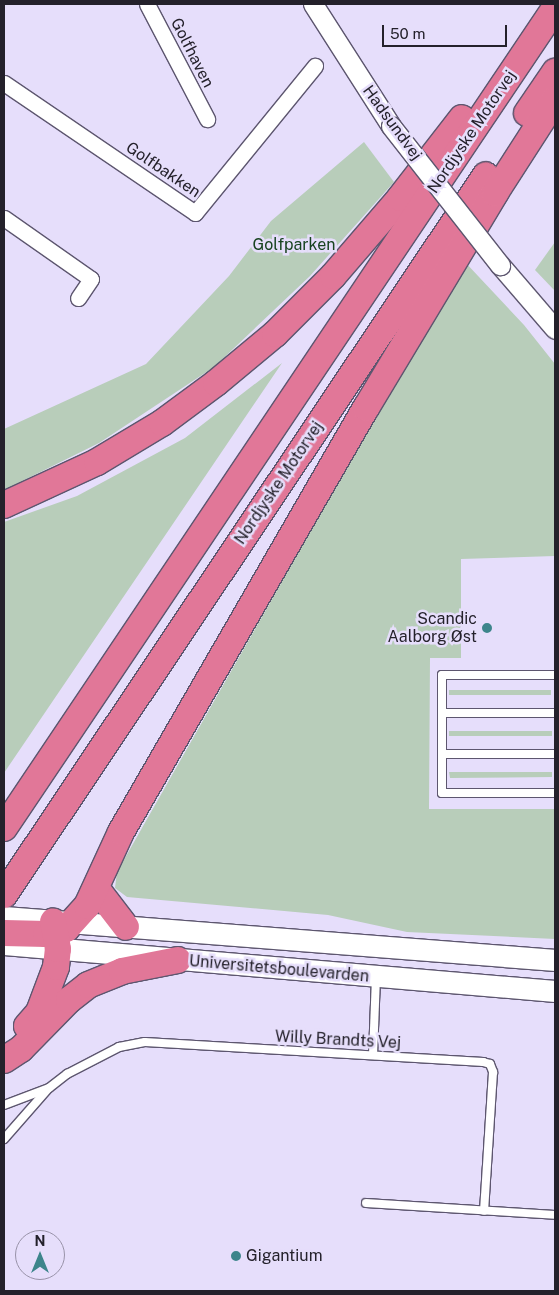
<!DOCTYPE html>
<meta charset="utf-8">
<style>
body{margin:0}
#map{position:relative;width:559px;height:1295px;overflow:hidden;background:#e6defb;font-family:"Public Sans",sans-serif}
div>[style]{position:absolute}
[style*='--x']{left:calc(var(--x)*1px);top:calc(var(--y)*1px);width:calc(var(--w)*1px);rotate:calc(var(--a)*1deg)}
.green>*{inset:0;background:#b8cdba;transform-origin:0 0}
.roads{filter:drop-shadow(1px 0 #5d566f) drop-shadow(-1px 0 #5d566f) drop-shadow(0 1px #5d566f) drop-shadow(0 -1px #5d566f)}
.service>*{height:8px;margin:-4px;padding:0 4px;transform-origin:4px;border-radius:4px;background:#fff}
.minor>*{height:15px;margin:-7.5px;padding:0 7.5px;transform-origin:7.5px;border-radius:7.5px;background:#fff}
.tertiary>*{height:19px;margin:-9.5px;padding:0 9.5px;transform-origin:9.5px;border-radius:9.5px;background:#fff}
.secondary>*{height:21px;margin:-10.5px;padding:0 10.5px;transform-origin:10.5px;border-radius:10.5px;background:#fff}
.motorway>*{height:26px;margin:-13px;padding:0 13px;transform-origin:13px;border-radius:13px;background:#e17798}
.bridges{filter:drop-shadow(1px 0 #5d566f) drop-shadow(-1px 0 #5d566f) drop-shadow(0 1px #5d566f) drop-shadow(0 -1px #5d566f)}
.tertiary-bridge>*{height:19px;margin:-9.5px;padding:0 9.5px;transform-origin:9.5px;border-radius:9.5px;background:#fff}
.dots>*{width:14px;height:14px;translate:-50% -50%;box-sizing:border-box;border:2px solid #e6defb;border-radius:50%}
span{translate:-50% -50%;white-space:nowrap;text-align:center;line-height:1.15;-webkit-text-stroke:5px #e6defb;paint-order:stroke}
.street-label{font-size:16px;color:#24212b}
.park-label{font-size:16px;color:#184320}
.poi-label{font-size:16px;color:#24212b}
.right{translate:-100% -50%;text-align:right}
.left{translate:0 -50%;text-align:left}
.frame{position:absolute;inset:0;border:5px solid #24212b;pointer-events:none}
.north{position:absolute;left:15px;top:1230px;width:50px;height:50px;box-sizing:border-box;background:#e6defb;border:1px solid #9892a8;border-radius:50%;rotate:0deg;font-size:14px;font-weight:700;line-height:20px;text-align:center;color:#24212b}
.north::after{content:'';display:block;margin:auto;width:18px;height:22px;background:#3d858b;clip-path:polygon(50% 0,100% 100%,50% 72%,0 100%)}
.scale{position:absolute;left:382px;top:25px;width:125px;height:22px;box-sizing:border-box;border:2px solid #24212b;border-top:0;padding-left:6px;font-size:15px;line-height:18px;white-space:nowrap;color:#24212b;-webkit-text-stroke:4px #e6defb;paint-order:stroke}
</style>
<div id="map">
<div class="green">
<div style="clip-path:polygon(364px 142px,394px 182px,310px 276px,214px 367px,99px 443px,4px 490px,4px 429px,146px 364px,229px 276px,271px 221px)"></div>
<div style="clip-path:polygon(555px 242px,555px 291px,535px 270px)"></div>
<div style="clip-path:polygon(464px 261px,524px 325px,555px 364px,555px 556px,461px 559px,461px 658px,430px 658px,429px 809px,555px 809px,555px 939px,407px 932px,328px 915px,127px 897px,115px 888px,117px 872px)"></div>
<div style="clip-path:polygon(282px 363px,4px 773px,4px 522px,77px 496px,185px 438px)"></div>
<div style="left:551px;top:690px;width:5px;height:102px;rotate:90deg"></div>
<div style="left:449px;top:731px;width:103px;height:5px"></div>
<div style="clip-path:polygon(449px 772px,552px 772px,552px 777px,450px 778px)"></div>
</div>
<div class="roads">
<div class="service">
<div style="--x:555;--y:675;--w:113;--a:180"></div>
<div style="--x:442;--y:675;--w:118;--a:90"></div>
<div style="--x:442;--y:793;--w:113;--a:0"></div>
<div style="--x:442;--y:713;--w:113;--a:0"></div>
<div style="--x:442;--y:754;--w:113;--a:0"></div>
<div style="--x:373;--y:1055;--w:77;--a:-87.8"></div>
<div style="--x:4;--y:1105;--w:48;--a:-20.7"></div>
<div style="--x:49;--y:1088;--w:23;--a:-38"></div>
<div style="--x:67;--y:1074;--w:59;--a:-27.4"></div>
<div style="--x:119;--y:1047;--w:26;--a:-11"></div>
<div style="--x:145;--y:1042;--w:339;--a:3.4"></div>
<div style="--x:483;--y:1062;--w:7;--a:16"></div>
<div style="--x:490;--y:1064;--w:9;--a:69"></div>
<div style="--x:493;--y:1072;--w:139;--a:93.7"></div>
<div style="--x:4;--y:1139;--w:65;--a:-48.7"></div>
<div style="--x:366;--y:1203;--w:189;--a:3.6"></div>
</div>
<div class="minor">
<div style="--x:147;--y:4;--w:130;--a:62.4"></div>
<div style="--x:4;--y:83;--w:231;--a:34.2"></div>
<div style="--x:195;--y:213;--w:190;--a:-50.8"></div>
<div style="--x:4;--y:218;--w:106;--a:35"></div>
<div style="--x:91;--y:279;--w:23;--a:124"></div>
</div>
<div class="tertiary">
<div style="--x:313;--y:4;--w:145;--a:57.4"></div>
<div style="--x:500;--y:265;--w:84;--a:49.3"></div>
</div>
<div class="secondary">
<div style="--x:4;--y:917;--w:553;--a:4.46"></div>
<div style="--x:4;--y:944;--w:553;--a:4.88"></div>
</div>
<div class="motorway">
<div style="--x:527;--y:113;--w:50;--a:-55.7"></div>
<div style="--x:4;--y:505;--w:102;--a:-24.8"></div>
<div style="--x:97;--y:462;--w:76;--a:-31"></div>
<div style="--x:162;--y:423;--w:67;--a:-36.5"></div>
<div style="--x:216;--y:383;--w:77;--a:-39.7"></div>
<div style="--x:275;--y:334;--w:82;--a:-45"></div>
<div style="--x:333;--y:276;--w:103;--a:-49.3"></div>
<div style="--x:400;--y:198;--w:101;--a:-52.2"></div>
<div style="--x:4;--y:828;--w:988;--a:-56.1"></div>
<div style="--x:96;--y:888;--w:49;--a:52.4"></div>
<div style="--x:4;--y:895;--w:866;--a:-56.2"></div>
<div style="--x:4;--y:933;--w:42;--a:1.4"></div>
<div style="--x:46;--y:934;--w:21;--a:-14"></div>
<div style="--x:66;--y:929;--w:31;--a:-48"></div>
<div style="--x:87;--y:906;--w:81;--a:-65.3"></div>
<div style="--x:121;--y:832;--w:490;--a:-60"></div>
<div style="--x:366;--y:408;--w:251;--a:-59"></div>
<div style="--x:495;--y:193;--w:111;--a:-57.2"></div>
<div style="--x:27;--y:1026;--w:18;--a:-49"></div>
<div style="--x:39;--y:1012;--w:48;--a:-69.3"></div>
<div style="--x:56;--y:967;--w:18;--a:-84"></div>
<div style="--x:58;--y:949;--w:28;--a:-100"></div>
<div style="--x:4;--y:1060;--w:20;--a:-33"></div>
<div style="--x:21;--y:1049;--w:69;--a:-45.6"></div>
<div style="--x:69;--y:1000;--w:24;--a:-38"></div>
<div style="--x:88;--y:985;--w:37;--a:-22"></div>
<div style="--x:122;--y:971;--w:57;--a:-11.1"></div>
</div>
</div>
<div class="bridges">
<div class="tertiary-bridge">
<div style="--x:391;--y:126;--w:177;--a:51.9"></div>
</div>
</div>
<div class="dots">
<div style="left:487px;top:628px;background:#3d858b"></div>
<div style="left:236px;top:1256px;background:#3d858b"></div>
</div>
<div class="street-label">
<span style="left:192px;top:53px;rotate:63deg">Golfhaven</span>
<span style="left:392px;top:123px;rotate:54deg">Hadsundvej</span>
<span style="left:472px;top:132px;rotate:-56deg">Nordjyske Motorvej</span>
<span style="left:163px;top:170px;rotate:34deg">Golfbakken</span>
<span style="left:279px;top:483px;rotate:-56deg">Nordjyske Motorvej</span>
<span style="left:279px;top:969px;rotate:5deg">Universitetsboulevarden</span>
<span style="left:338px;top:1040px;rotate:3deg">Willy Brandts Vej</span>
</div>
<div class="park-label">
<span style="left:294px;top:245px">Golfparken</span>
</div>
<div class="poi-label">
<span class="right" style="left:477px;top:628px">Scandic<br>Aalborg Øst</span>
<span class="left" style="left:246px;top:1256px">Gigantium</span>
</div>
<div class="frame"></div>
<div class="north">N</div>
<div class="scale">50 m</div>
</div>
